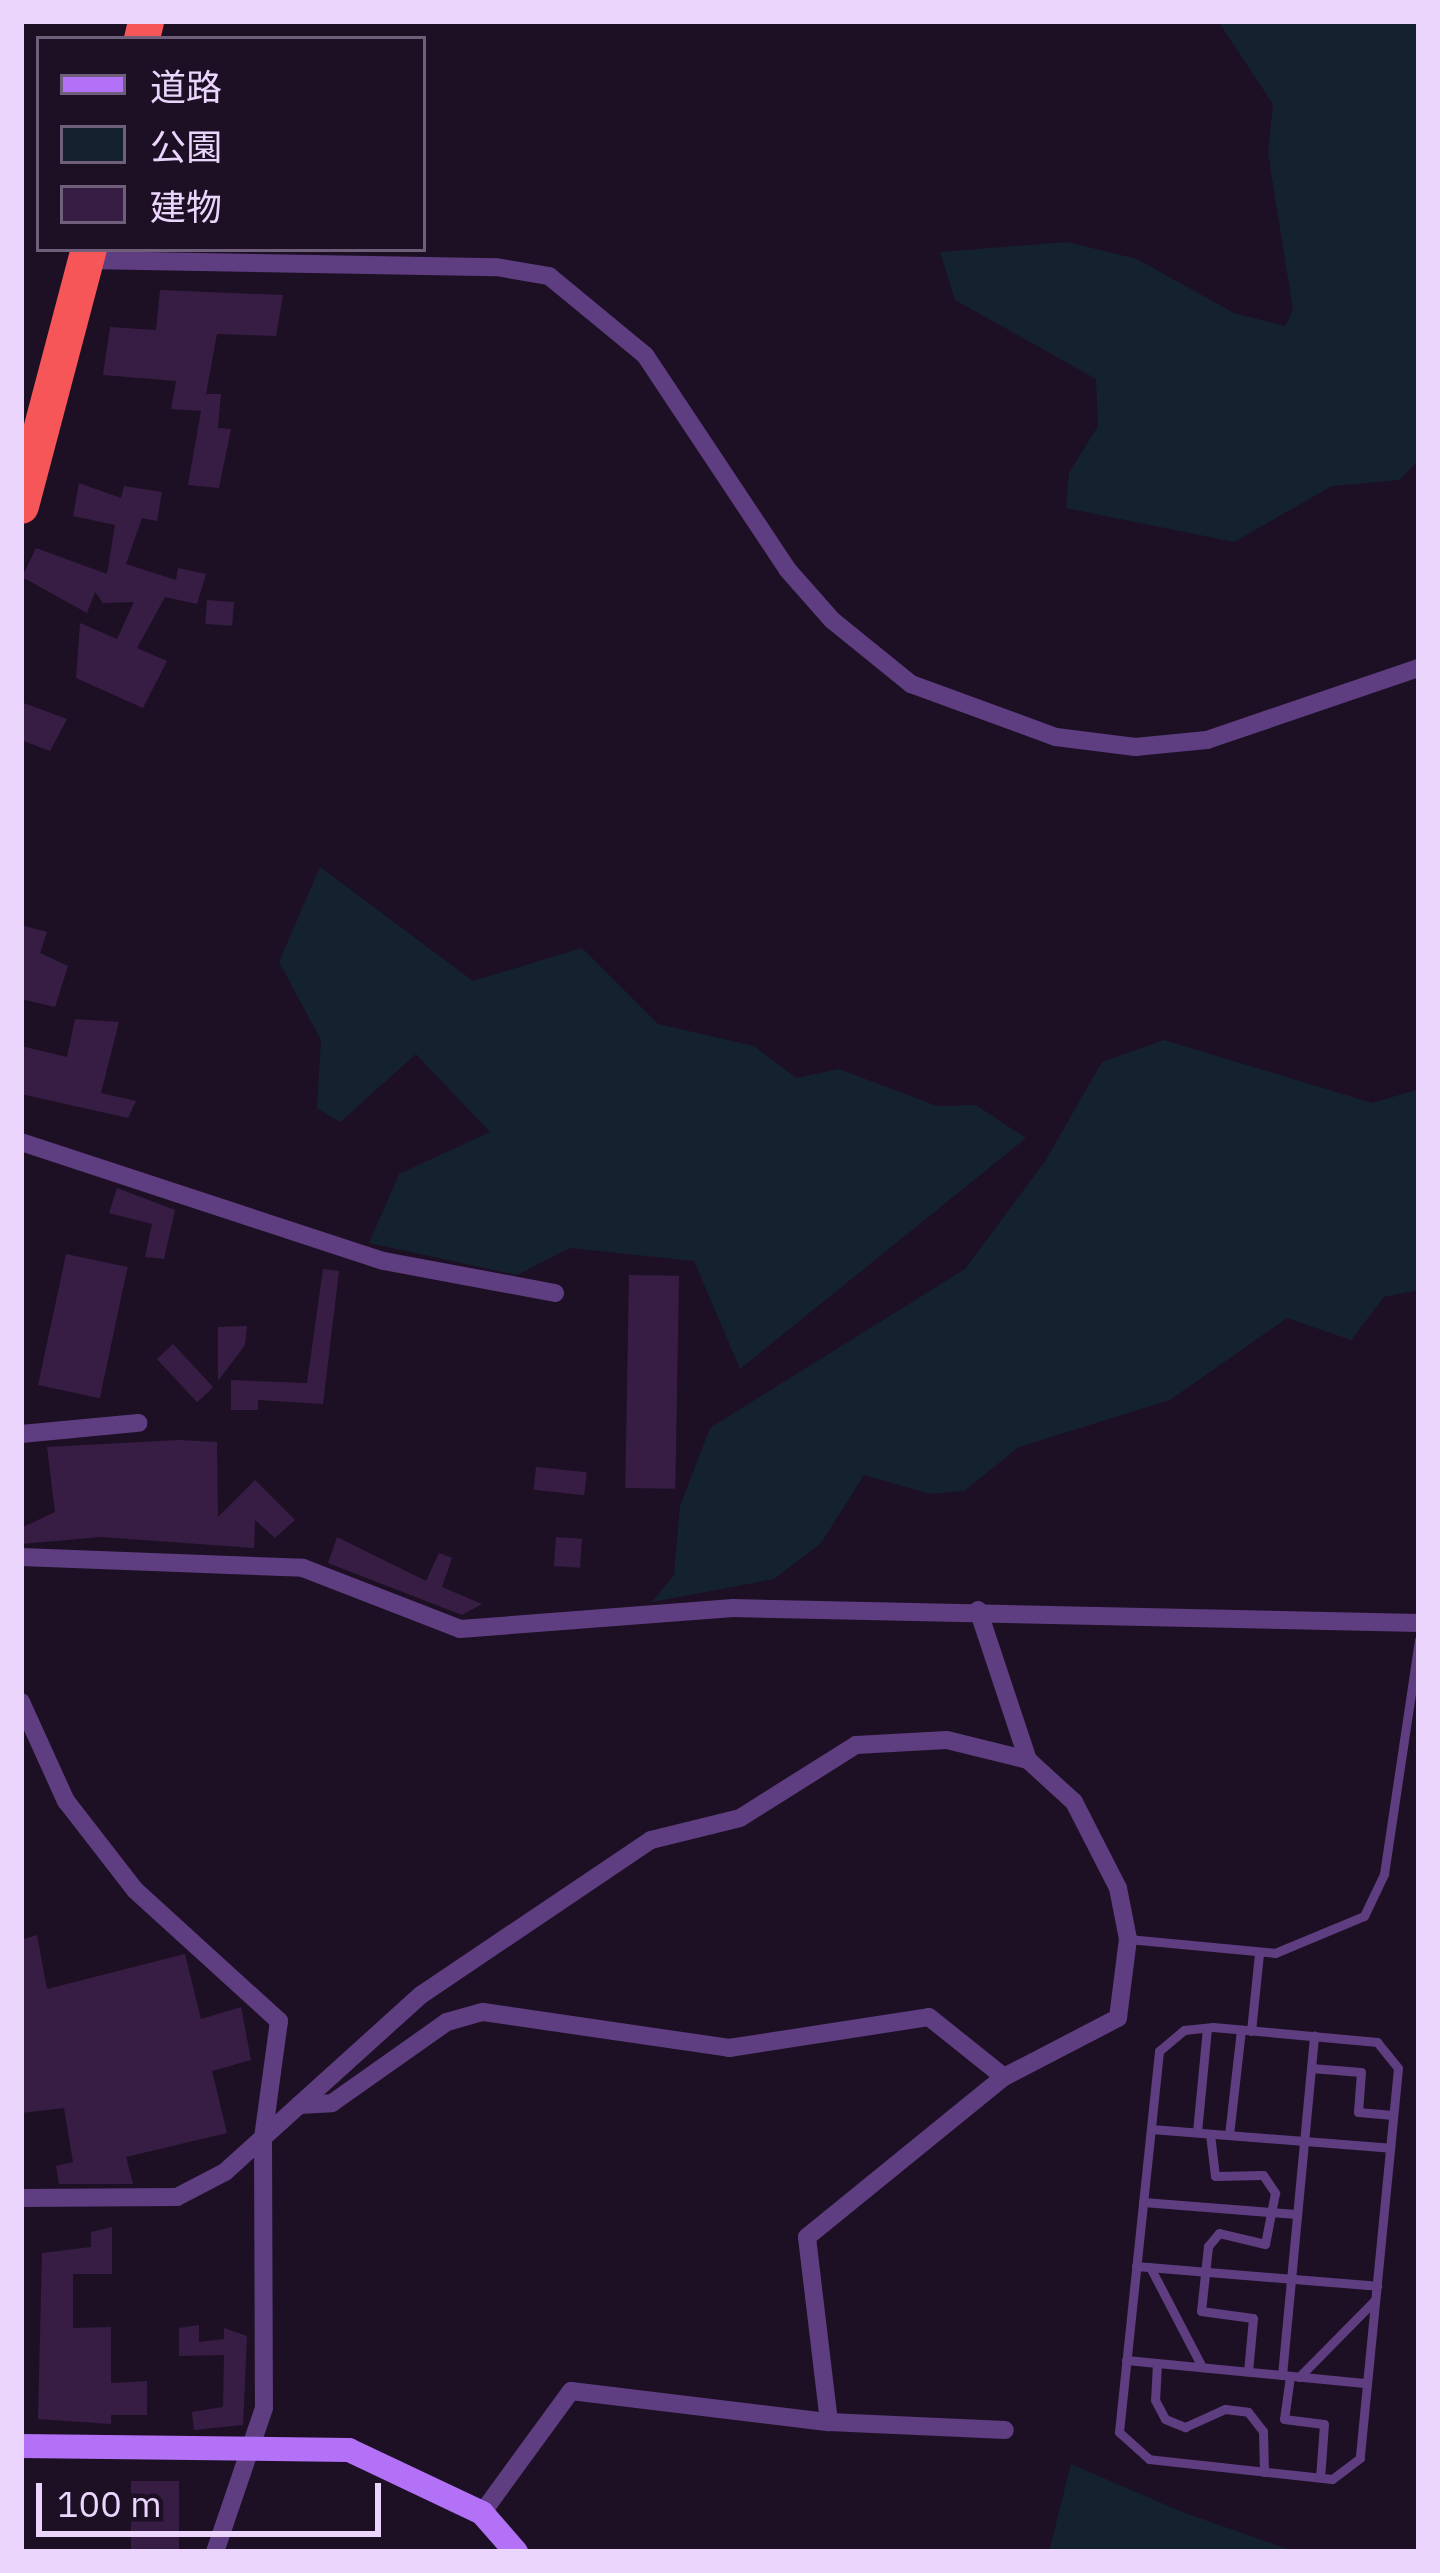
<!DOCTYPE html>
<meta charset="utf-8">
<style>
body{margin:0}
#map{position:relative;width:1440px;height:2573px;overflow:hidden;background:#1d1024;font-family:"IBM Plex Sans","Noto Sans JP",sans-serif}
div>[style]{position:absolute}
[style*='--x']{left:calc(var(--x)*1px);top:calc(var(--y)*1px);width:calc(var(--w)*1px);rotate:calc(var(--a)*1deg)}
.green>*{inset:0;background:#13222e}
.building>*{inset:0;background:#371d44;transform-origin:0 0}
.lane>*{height:9px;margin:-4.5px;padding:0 4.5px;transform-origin:4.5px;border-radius:4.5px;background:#5f3d81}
.street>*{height:18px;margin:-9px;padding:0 9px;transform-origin:9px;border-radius:9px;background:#5f3d81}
.secondary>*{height:24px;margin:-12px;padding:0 12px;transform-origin:12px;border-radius:12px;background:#b371f8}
.highway>*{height:36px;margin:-18px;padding:0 18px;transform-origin:18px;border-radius:18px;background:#f75658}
span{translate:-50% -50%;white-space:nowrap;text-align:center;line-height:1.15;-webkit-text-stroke:9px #1d1024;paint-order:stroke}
.frame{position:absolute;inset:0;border:24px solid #ecd5fd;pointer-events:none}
.legend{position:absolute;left:36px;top:36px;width:390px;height:216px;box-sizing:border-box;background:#1d1024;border:3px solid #705f7b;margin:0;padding:15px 21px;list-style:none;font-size:36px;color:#ecd5fd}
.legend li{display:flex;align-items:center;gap:24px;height:60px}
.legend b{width:60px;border:3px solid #705f7b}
.scale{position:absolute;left:36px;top:2483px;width:345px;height:54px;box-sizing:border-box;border:6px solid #ecd5fd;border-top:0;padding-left:15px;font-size:36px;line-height:42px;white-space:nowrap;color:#ecd5fd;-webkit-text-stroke:9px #1d1024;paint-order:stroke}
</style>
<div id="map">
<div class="green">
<div style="clip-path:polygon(1218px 21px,1419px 21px,1419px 460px,1399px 480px,1332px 486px,1234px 542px,1066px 508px,1069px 473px,1098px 426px,1096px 379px,955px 300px,940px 252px,1067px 242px,1137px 259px,1234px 313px,1285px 326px,1293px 310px,1268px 153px,1273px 104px)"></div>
<div style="clip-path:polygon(320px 867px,473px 981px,582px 948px,658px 1024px,754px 1046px,796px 1078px,839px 1069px,937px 1106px,976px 1105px,1026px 1138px,740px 1369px,694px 1261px,570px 1248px,517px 1275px,369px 1243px,399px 1174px,490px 1132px,416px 1054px,340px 1122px,317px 1108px,321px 1040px,279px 962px)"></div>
<div style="clip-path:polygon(1164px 1040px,1372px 1103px,1419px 1089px,1419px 1290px,1384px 1297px,1351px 1340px,1287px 1318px,1170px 1400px,1019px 1447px,964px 1491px,930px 1494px,864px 1475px,821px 1543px,774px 1579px,652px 1602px,674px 1575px,680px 1506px,710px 1428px,965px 1269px,1046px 1160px,1102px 1062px)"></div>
<div style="clip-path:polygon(1071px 2464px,1182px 2512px,1296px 2552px,1049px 2552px)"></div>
</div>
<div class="building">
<div style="clip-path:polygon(160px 290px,283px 295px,276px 336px,217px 334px,206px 394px,221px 394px,218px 428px,231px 429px,219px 488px,188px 485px,201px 411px,171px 409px,176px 381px,103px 375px,110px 327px,156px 330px)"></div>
<div style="clip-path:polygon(79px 483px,121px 498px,124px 486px,162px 492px,157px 521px,142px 518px,126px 564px,176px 580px,178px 568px,206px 574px,197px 604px,165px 597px,137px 648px,167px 661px,143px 708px,76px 678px,80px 623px,117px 639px,134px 602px,103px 603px,95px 592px,87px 613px,22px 577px,36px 548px,107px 574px,115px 525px,73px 516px)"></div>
<div style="left:207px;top:600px;width:27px;height:24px;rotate:4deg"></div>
<div style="clip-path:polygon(21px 702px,67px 719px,50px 751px,21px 740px)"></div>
<div style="clip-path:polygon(21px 925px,47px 932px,40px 953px,68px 966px,55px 1007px,21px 999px)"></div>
<div style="clip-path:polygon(75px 1019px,119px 1022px,101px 1093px,136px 1101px,128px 1118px,21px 1094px,21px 1046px,67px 1057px)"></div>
<div style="clip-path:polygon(117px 1188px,175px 1210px,164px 1259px,145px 1257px,152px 1224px,109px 1213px)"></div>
<div style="left:66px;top:1254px;width:63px;height:134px;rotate:12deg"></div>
<div style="clip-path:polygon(323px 1269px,339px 1271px,323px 1404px,258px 1400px,258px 1410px,231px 1410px,231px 1380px,307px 1383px)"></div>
<div style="left:629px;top:1275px;width:50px;height:213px;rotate:1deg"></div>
<div style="clip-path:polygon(247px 1326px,245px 1345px,218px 1381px,218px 1327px)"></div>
<div style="left:173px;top:1344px;width:59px;height:22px;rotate:47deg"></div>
<div style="clip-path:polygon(179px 1440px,217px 1442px,218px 1517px,255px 1480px,295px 1520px,275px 1538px,255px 1520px,254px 1548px,101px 1537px,21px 1544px,21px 1528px,55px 1512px,47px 1447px)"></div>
<div style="left:536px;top:1467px;width:51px;height:23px;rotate:6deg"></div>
<div style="clip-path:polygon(337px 1537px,426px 1581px,439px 1553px,452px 1558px,442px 1587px,482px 1604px,462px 1615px,328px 1563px)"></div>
<div style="left:556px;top:1537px;width:26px;height:29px;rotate:4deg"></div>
<div style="clip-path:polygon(37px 1935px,47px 1989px,185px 1954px,201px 2019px,241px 2007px,251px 2060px,212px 2071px,227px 2133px,126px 2157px,133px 2184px,59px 2184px,56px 2166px,73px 2162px,64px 2108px,21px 2113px,21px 1940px)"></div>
<div style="clip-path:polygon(112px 2227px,112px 2274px,73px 2274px,73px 2328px,111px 2327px,111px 2383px,147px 2381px,147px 2415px,111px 2415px,111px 2424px,38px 2419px,42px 2253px,91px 2247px,91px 2232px)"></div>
<div style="clip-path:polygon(199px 2325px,199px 2342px,224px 2339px,224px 2328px,247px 2336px,243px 2425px,194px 2430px,192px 2412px,223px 2407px,224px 2355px,179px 2356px,179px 2328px)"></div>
<div style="left:179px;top:2481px;width:71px;height:48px;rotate:90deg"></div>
</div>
<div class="lane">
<div style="--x:1128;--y:1939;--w:148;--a:5.4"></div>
<div style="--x:1275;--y:1953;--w:96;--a:-22.6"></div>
<div style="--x:1364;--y:1916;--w:47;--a:-64.5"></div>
<div style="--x:1384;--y:1874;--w:237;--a:-81.5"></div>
<div style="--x:1213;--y:2027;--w:165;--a:5.2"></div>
<div style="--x:1377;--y:2042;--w:33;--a:51"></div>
<div style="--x:1398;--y:2068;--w:392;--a:95.6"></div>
<div style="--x:1360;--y:2458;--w:35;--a:143"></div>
<div style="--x:1332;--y:2479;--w:184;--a:-173.8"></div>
<div style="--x:1149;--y:2459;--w:40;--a:-138"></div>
<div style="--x:1119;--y:2432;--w:383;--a:-84"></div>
<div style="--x:1159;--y:2051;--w:33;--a:-40"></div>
<div style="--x:1184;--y:2030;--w:29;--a:-6"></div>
<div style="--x:1251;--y:2031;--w:77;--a:-84.1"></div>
<div style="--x:1311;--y:2068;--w:50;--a:4.6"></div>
<div style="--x:1361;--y:2072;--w:40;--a:94.3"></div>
<div style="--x:1358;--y:2112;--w:35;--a:5"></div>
<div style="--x:1151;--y:2129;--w:240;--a:4.5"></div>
<div style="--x:1197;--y:2132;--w:104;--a:-84.5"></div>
<div style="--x:1210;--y:2134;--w:42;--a:83.2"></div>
<div style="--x:1215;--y:2176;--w:48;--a:-1.2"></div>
<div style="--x:1263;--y:2175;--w:22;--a:56"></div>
<div style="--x:1275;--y:2193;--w:52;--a:101.1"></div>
<div style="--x:1265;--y:2244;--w:47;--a:-166.6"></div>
<div style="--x:1219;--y:2233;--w:17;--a:130"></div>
<div style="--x:1208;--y:2246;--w:65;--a:96.1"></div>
<div style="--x:1201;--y:2311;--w:52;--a:7.7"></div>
<div style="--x:1253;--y:2318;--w:54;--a:95.3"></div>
<div style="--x:1229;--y:2135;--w:106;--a:-83.5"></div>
<div style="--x:1143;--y:2202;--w:154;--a:4.5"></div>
<div style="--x:1136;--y:2266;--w:242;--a:4.7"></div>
<div style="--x:1150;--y:2267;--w:113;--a:62.5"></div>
<div style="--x:1126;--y:2360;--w:242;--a:5.5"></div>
<div style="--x:1157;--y:2363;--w:37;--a:93"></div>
<div style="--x:1155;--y:2400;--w:21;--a:62"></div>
<div style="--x:1165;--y:2419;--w:22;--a:22"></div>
<div style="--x:1185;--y:2427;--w:44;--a:-24.2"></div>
<div style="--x:1225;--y:2409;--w:23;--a:7"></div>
<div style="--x:1248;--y:2412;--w:24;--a:52"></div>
<div style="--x:1263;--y:2431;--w:41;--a:88.6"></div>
<div style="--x:1282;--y:2375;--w:341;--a:-84.6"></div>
<div style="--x:1290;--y:2376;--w:43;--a:97.9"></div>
<div style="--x:1284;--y:2419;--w:40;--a:7.1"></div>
<div style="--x:1324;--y:2424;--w:54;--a:94.2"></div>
<div style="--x:1299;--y:2377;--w:108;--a:-45.4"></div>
</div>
<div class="street">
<div style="--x:86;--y:260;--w:410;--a:1"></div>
<div style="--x:496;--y:267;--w:54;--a:9.6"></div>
<div style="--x:549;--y:276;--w:124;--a:39.5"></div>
<div style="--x:645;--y:355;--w:257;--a:56.4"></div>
<div style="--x:787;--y:569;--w:68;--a:48.6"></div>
<div style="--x:832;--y:620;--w:102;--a:39"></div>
<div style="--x:911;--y:684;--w:154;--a:20.1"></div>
<div style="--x:1056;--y:737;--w:80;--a:7.2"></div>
<div style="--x:1135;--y:747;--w:72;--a:-5.6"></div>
<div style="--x:1207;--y:740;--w:224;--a:-18.8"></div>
<div style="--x:21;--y:1142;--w:382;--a:18.2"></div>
<div style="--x:384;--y:1261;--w:174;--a:10.6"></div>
<div style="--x:21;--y:1434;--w:118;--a:-5.4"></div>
<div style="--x:21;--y:1557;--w:282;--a:2.2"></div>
<div style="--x:303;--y:1568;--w:168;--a:21.2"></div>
<div style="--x:460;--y:1629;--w:274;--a:-4.4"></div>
<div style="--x:733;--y:1608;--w:686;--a:1.25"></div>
<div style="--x:21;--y:1702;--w:109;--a:65.6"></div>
<div style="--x:66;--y:1801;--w:113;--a:52.2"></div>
<div style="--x:135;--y:1890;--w:195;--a:42.3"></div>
<div style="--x:279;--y:2021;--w:118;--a:97.8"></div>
<div style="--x:263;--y:2138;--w:270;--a:89.8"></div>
<div style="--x:264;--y:2408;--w:152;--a:108.8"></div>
<div style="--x:299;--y:2105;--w:33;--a:-3"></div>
<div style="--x:332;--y:2103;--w:141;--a:-35.2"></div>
<div style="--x:447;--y:2022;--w:37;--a:-16"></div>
<div style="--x:483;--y:2012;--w:249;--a:8.3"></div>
<div style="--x:729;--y:2048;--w:202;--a:-8.8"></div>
<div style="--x:929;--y:2017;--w:96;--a:38.7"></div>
<div style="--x:1004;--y:2077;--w:128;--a:-27.4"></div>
<div style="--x:1118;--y:2018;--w:80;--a:-82.8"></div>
<div style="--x:1128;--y:1939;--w:52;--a:-101.1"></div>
<div style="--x:1118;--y:1888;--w:97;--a:-117.1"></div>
<div style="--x:1074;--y:1802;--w:62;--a:-137.6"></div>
<div style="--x:1028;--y:1760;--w:158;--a:-108.4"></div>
<div style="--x:21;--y:2198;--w:156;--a:-0.4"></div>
<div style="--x:177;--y:2197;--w:54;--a:-27.5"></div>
<div style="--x:225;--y:2172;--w:264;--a:-42.1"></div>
<div style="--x:421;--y:1995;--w:277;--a:-34"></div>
<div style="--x:651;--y:1840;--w:92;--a:-13.9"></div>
<div style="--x:740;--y:1818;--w:137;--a:-32.2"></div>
<div style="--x:856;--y:1745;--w:91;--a:-3.1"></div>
<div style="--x:947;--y:1740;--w:83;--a:13.9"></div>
<div style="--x:829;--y:2422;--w:186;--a:-96.8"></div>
<div style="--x:807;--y:2237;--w:254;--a:-39.1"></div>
<div style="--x:482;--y:2513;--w:151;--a:-53.9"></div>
<div style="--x:571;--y:2391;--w:260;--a:6.9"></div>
<div style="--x:829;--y:2422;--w:176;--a:2.6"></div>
</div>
<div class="secondary">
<div style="--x:21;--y:2446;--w:328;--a:0.7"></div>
<div style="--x:349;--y:2450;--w:147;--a:25.3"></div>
<div style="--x:482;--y:2513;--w:52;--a:48.9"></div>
</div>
<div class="highway">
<div style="--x:142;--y:39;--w:18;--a:-77"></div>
<div style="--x:21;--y:506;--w:266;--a:-75.2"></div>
</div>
<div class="frame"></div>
<ul class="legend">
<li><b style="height:15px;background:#b371f8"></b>道路</li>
<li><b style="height:33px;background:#13222e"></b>公園</li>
<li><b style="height:33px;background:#371d44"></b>建物</li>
</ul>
<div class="scale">100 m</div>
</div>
